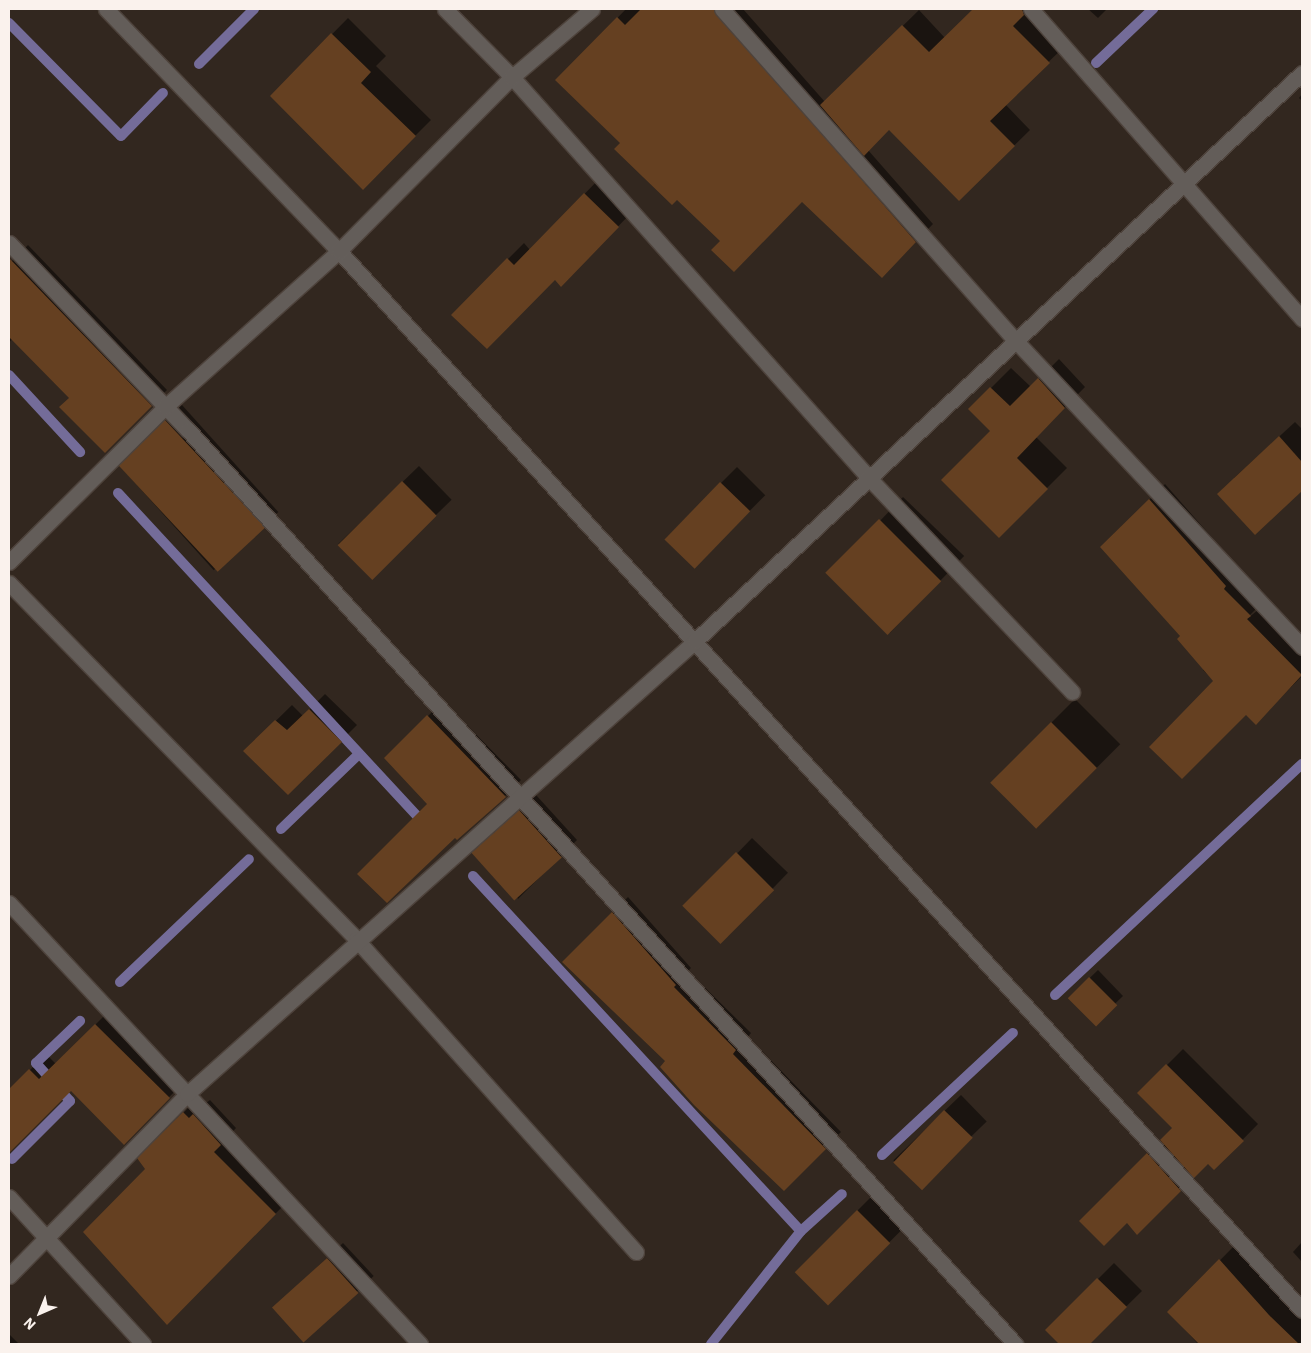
<!DOCTYPE html>
<style>
body{margin:0}
#map{position:relative;width:1311px;height:1353px;overflow:hidden;background:#32271f;font-family:"IBM Plex Sans",sans-serif}
div>[style]{position:absolute}
[style*='--x']{left:calc(var(--x)*1px);top:calc(var(--y)*1px);width:calc(var(--w)*1px);rotate:calc(var(--a)*1deg)}
.shadow>*{inset:0;background:#0007;transform-origin:0 0}
.stream>*{height:10px;margin:-5px;padding:0 5px;transform-origin:5px;border-radius:5px;background:#746c99}
.building>*{inset:0;background:#654021;transform-origin:0 0}
.roads{filter:drop-shadow(1px 0 #4e433c) drop-shadow(-1px 0 #4e433c) drop-shadow(0 1px #4e433c) drop-shadow(0 -1px #4e433c)}
.minor>*{height:15px;margin:-7.5px;padding:0 7.5px;transform-origin:7.5px;border-radius:7.5px;background:#635d59}
span{translate:-50% -50%;white-space:nowrap;text-align:center;line-height:1.15;-webkit-text-stroke:5px #32271f;paint-order:stroke}
.frame{position:absolute;inset:0;border:10px solid #faf2ed;pointer-events:none}
.north{position:absolute;left:15px;top:1288px;width:50px;height:50px;-webkit-text-stroke:4px #32271f;paint-order:stroke;rotate:224deg;font-size:14px;font-weight:700;line-height:20px;text-align:center;color:#faf2ed}
.north::after{content:'';display:block;margin:auto;width:18px;height:22px;background:#faf2ed;clip-path:polygon(50% 0,100% 100%,50% 72%,0 100%)}
</style>
<div id="map">
<div class="shadow">
<div style="clip-path:polygon(626px 9px,743px 9px,825px 102px,919px 10px,945px 38px,975px 9px,1029px 9px,1064px 47px,1005px 104px,1030px 130px,959px 200px,889px 128px,868px 150px,933px 224px,899px 259px,802px 201px,721px 241px,557px 80px)"></div>
<div style="clip-path:polygon(1088px 9px,1107px 9px,1098px 18px)"></div>
<div style="clip-path:polygon(348px 18px,386px 56px,376px 66px,431px 120px,363px 188px,271px 96px)"></div>
<div style="clip-path:polygon(1302px 94px,1302px 101px,1299px 98px)"></div>
<div style="clip-path:polygon(600px 178px,634px 210px,577px 269px,453px 314px,524px 243px,530px 250px)"></div>
<div style="clip-path:polygon(28px 245px,167px 390px,105px 451px,70px 398px,12px 339px,9px 343px,9px 264px)"></div>
<div style="clip-path:polygon(1059px 359px,1085px 387px,1036px 437px,1067px 468px,999px 536px,992px 431px,970px 409px,1011px 368px,1031px 387px)"></div>
<div style="left:182px;top:405px;width:144px;height:87px;rotate:48deg"></div>
<div style="clip-path:polygon(1295px 422px,1302px 429px,1302px 490px,1255px 533px,1234px 478px)"></div>
<div style="left:419px;top:466px;width:47px;height:112px;rotate:46deg"></div>
<div style="left:737px;top:467px;width:40px;height:101px;rotate:45deg"></div>
<div style="clip-path:polygon(1165px 484px,1266px 599px,1242px 623px,1264px 605px,1302px 643px,1302px 676px,1256px 723px,1203px 670px,1207px 666px,1102px 547px)"></div>
<div style="left:903px;top:497px;width:85px;height:107px;rotate:44deg"></div>
<div style="clip-path:polygon(325px 694px,357px 725px,288px 794px,245px 751px,292px 705px,303px 716px)"></div>
<div style="left:1075px;top:699px;width:64px;height:118px;rotate:45deg"></div>
<div style="clip-path:polygon(443px 701px,521px 780px,505px 796px,429px 804px,386px 758px)"></div>
<div style="clip-path:polygon(536px 795px,577px 840px,518px 899px,488px 838px)"></div>
<div style="left:752px;top:838px;width:50px;height:96px;rotate:44deg"></div>
<div style="clip-path:polygon(628px 897px,691px 968px,688px 971px,751px 1033px,748px 1037px,841px 1132px,784px 1189px,667px 1061px,564px 961px)"></div>
<div style="left:1098px;top:970px;width:36px;height:40px;rotate:46deg"></div>
<div style="clip-path:polygon(111px 1009px,184px 1082px,124px 1143px,71px 1089px,19px 1142px,9px 1132px,9px 1091px,46px 1054px,56px 1064px)"></div>
<div style="clip-path:polygon(1183px 1049px,1258px 1124px,1214px 1169px,1208px 1162px,1137px 1233px,1127px 1222px,1080px 1221px,1173px 1128px,1139px 1093px)"></div>
<div style="left:961px;top:1095px;width:37px;height:94px;rotate:46deg"></div>
<div style="clip-path:polygon(199px 1097px,206px 1103px,210px 1100px,236px 1128px,229px 1136px,291px 1198px,167px 1323px,147px 1169px,139px 1158px)"></div>
<div style="left:873px;top:1195px;width:45px;height:108px;rotate:45deg"></div>
<div style="clip-path:polygon(1302px 1242px,1302px 1262px,1293px 1252px)"></div>
<div style="left:343px;top:1243px;width:45px;height:95px;rotate:47deg"></div>
<div style="clip-path:polygon(1236px 1244px,1302px 1309px,1302px 1344px,1198px 1344px,1169px 1312px)"></div>
<div style="clip-path:polygon(1114px 1263px,1142px 1291px,1088px 1344px,1061px 1344px,1047px 1330px)"></div>
<div style="clip-path:polygon(9px 1334px,19px 1344px,9px 1344px)"></div>
</div>
<div class="stream">
<div style="--x:9;--y:23;--w:159;--a:45.3"></div>
<div style="--x:121;--y:136;--w:60;--a:-45.7"></div>
<div style="--x:1096;--y:63;--w:79;--a:-43.5"></div>
<div style="--x:199;--y:64;--w:78;--a:-45"></div>
<div style="--x:9;--y:375;--w:105;--a:47.3"></div>
<div style="--x:118;--y:493;--w:451;--a:47.2"></div>
<div style="--x:281;--y:829;--w:108;--a:-43.9"></div>
<div style="--x:473;--y:876;--w:483;--a:47.3"></div>
<div style="--x:801;--y:1231;--w:55;--a:-42.1"></div>
<div style="--x:120;--y:982;--w:178;--a:-43.6"></div>
<div style="--x:1055;--y:995;--w:338;--a:-43.1"></div>
<div style="--x:882;--y:1155;--w:179;--a:-43"></div>
<div style="--x:12;--y:1159;--w:82;--a:-45"></div>
<div style="--x:70;--y:1101;--w:51;--a:-131.8"></div>
<div style="--x:36;--y:1063;--w:61;--a:-43.7"></div>
<div style="--x:711;--y:1344;--w:144;--a:-51.5"></div>
</div>
<div class="building">
<div style="clip-path:polygon(641px 9px,713px 9px,916px 242px,882px 278px,802px 202px,734px 272px,711px 250px,720px 241px,677px 200px,672px 205px,614px 149px,620px 143px,555px 80px,617px 17px,625px 25px)"></div>
<div style="clip-path:polygon(973px 9px,1022px 9px,1024px 15px,1013px 26px,1050px 63px,990px 121px,1015px 146px,959px 201px,889px 130px,864px 156px,820px 105px,902px 25px,929px 52px)"></div>
<div style="clip-path:polygon(331px 33px,371px 72px,361px 83px,416px 136px,363px 190px,270px 96px)"></div>
<div style="clip-path:polygon(584px 193px,619px 227px,561px 287px,555px 280px,487px 349px,451px 315px,507px 258px,514px 265px)"></div>
<div style="clip-path:polygon(9px 258px,152px 406px,105px 453px,59px 407px,69px 398px,9px 337px)"></div>
<div style="clip-path:polygon(1038px 378px,1065px 408px,1017px 458px,1048px 489px,999px 538px,941px 480px,990px 431px,968px 409px,990px 387px,1010px 406px)"></div>
<div style="left:165px;top:420px;width:147px;height:65px;rotate:47deg"></div>
<div style="clip-path:polygon(1279px 436px,1302px 462px,1302px 491px,1255px 535px,1217px 494px)"></div>
<div style="left:402px;top:481px;width:49px;height:91px;rotate:45deg"></div>
<div style="left:720px;top:482px;width:42px;height:80px;rotate:44deg"></div>
<div style="clip-path:polygon(1149px 499px,1226px 586px,1224px 589px,1251px 616px,1247px 619px,1302px 675px,1256px 725px,1246px 715px,1182px 779px,1149px 747px,1213px 681px,1177px 639px,1180px 636px,1100px 547px)"></div>
<div style="left:879px;top:519px;width:88px;height:76px;rotate:45deg"></div>
<div style="clip-path:polygon(309px 709px,342px 742px,288px 795px,243px 751px,275px 720px,287px 730px)"></div>
<div style="clip-path:polygon(427px 715px,506px 797px,457px 840px,455px 838px,387px 903px,357px 874px,427px 804px,384px 758px)"></div>
<div style="left:1051px;top:722px;width:65px;height:86px;rotate:45deg"></div>
<div style="left:519px;top:810px;width:64px;height:64px;rotate:48deg"></div>
<div style="left:736px;top:852px;width:54px;height:76px;rotate:45deg"></div>
<div style="clip-path:polygon(612px 912px,676px 985px,674px 987px,736px 1050px,733px 1054px,826px 1149px,784px 1191px,694px 1105px,660px 1067px,665px 1061px,562px 962px)"></div>
<div style="left:1089px;top:977px;width:40px;height:30px;rotate:45deg"></div>
<div style="clip-path:polygon(95px 1024px,170px 1098px,124px 1145px,71px 1091px,9px 1153px,9px 1089px,29px 1069px,39px 1079px)"></div>
<div style="clip-path:polygon(1166px 1064px,1244px 1141px,1214px 1170px,1208px 1164px,1194px 1178px,1160px 1140px,1172px 1128px,1137px 1093px)"></div>
<div style="left:944px;top:1110px;width:40px;height:73px;rotate:44deg"></div>
<div style="clip-path:polygon(183px 1112px,189px 1118px,193px 1114px,221px 1145px,214px 1152px,276px 1214px,167px 1325px,83px 1232px,145px 1169px,137px 1158px)"></div>
<div style="clip-path:polygon(1147px 1153px,1181px 1191px,1137px 1235px,1127px 1223px,1104px 1246px,1079px 1221px)"></div>
<div style="left:857px;top:1210px;width:47px;height:88px;rotate:45deg"></div>
<div style="left:327px;top:1258px;width:47px;height:74px;rotate:48deg"></div>
<div style="clip-path:polygon(1219px 1259px,1269px 1315px,1299px 1344px,1199px 1344px,1167px 1312px)"></div>
<div style="clip-path:polygon(1097px 1278px,1127px 1307px,1090px 1344px,1059px 1344px,1045px 1330px)"></div>
</div>
<div class="roads">
<div class="minor">
<div style="--x:106;--y:9;--w:336;--a:46.1"></div>
<div style="--x:339;--y:251;--w:1431;--a:47.72"></div>
<div style="--x:445;--y:9;--w:95;--a:45.4"></div>
<div style="--x:512;--y:77;--w:537;--a:48.32"></div>
<div style="--x:869;--y:478;--w:295;--a:46.5"></div>
<div style="--x:722;--y:9;--w:443;--a:48.5"></div>
<div style="--x:1016;--y:341;--w:419;--a:46.9"></div>
<div style="--x:1031;--y:9;--w:412;--a:48.8"></div>
<div style="--x:9;--y:243;--w:259;--a:46.3"></div>
<div style="--x:188;--y:430;--w:1233;--a:47.86"></div>
<div style="--x:9;--y:562;--w:220;--a:-44.8"></div>
<div style="--x:165;--y:407;--w:234;--a:-41.9"></div>
<div style="--x:339;--y:251;--w:245;--a:-45.2"></div>
<div style="--x:512;--y:77;--w:105;--a:-40.4"></div>
<div style="--x:9;--y:583;--w:497;--a:45.7"></div>
<div style="--x:356;--y:939;--w:420;--a:48.2"></div>
<div style="--x:9;--y:903;--w:603;--a:47.02"></div>
<div style="--x:9;--y:1197;--w:199;--a:47.6"></div>
<div style="--x:9;--y:1276;--w:255;--a:-45.6"></div>
<div style="--x:187;--y:1094;--w:681;--a:-41.72"></div>
<div style="--x:695;--y:641;--w:831;--a:-43.1"></div>
</div>
</div>
<div class="frame"></div>
<div class="north">N</div>
</div>
